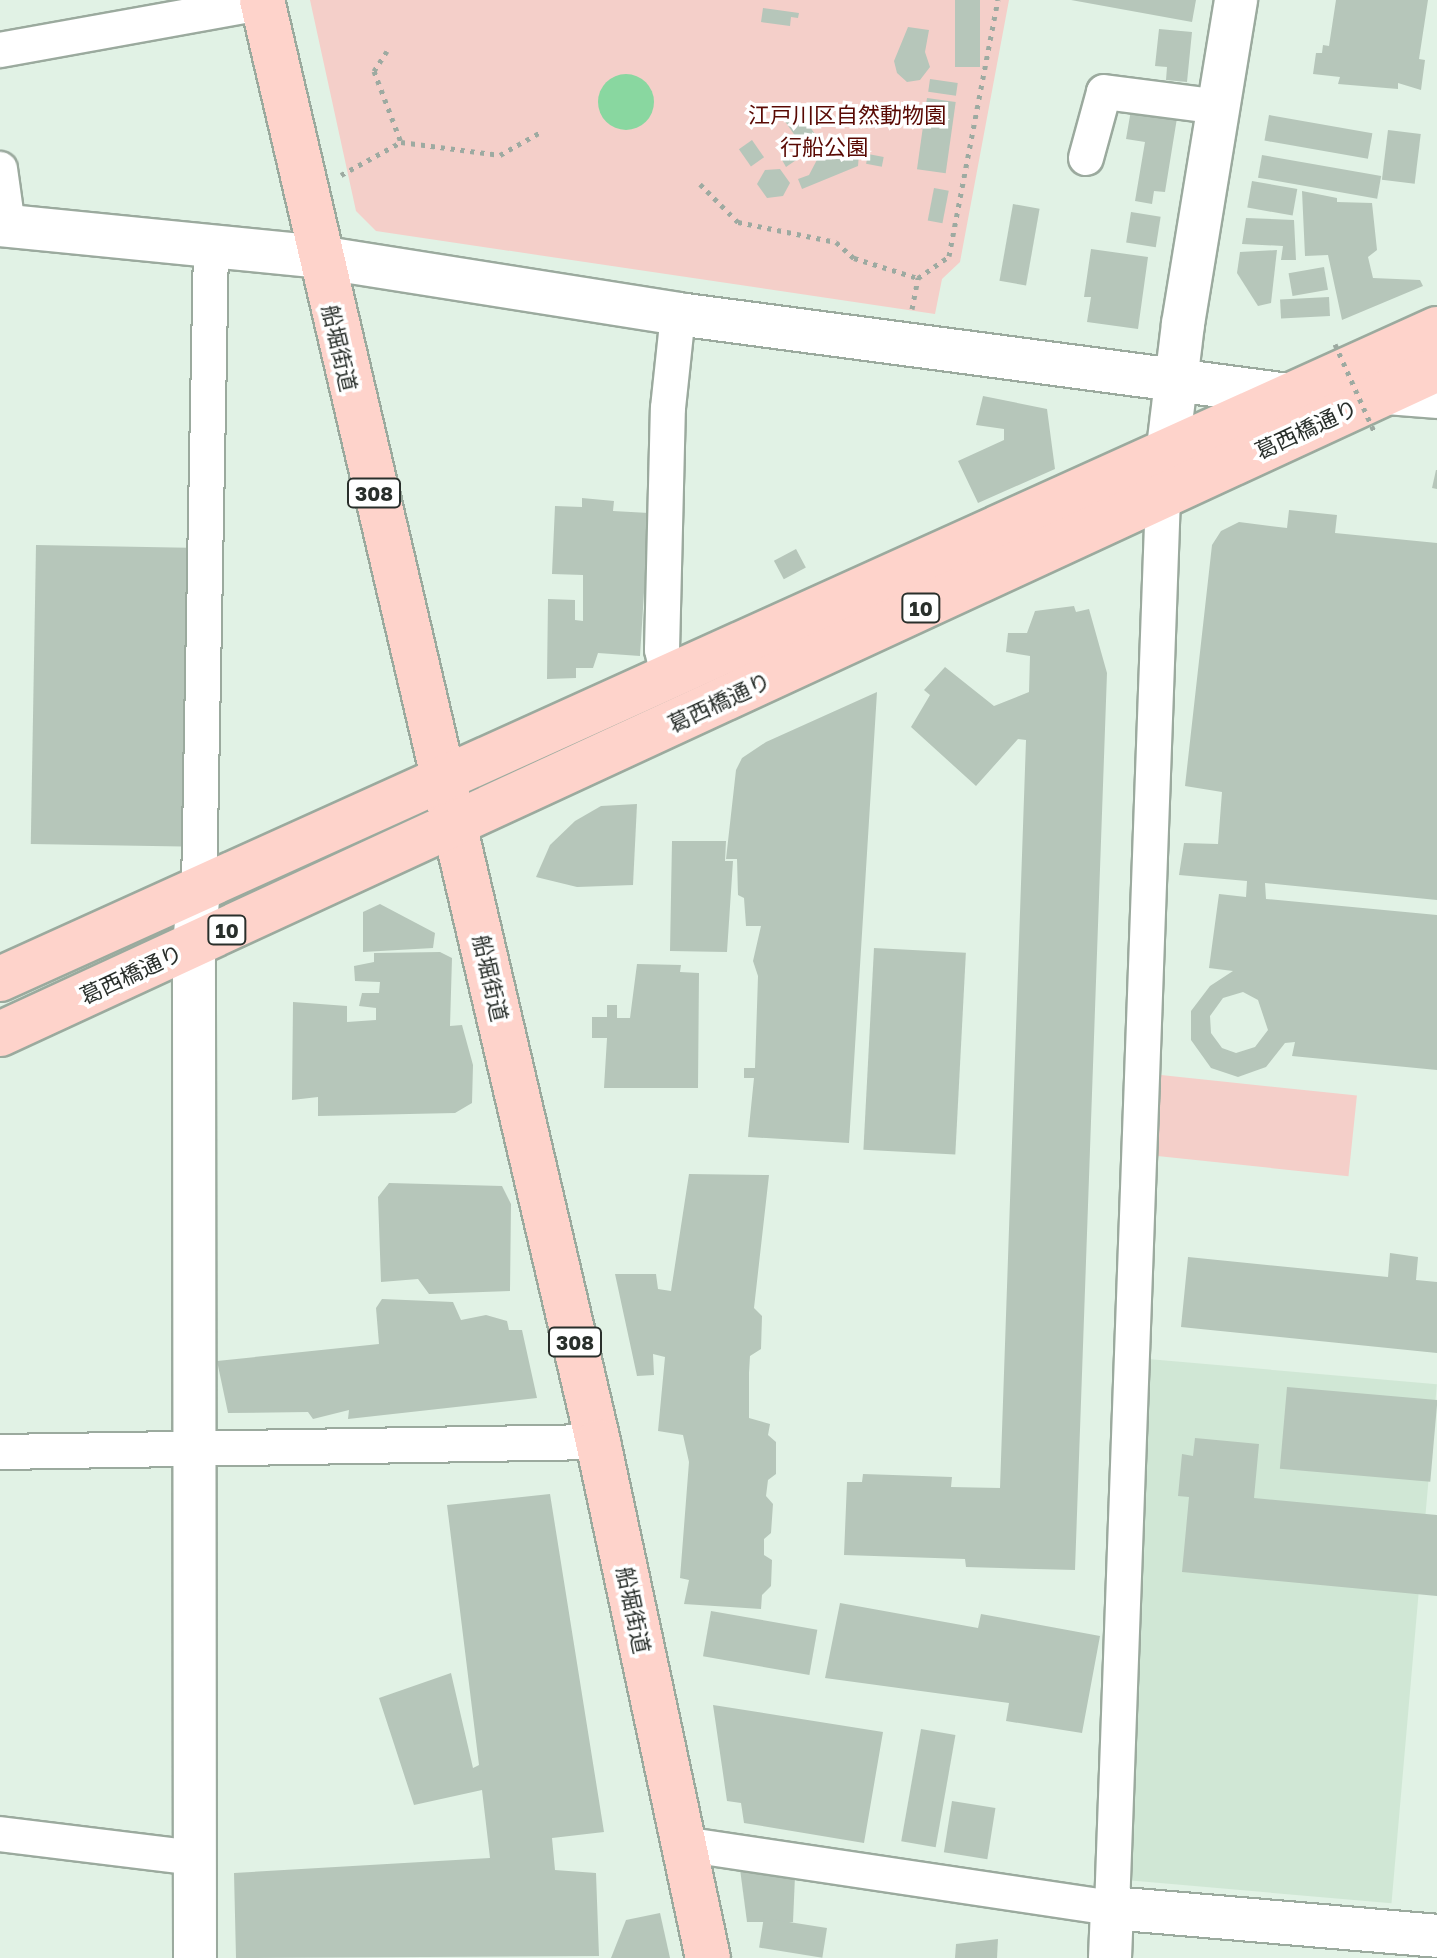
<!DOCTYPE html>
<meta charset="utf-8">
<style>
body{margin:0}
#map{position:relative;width:1437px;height:1958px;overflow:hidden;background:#e1f2e5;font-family:"Golos Text","Noto Sans JP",sans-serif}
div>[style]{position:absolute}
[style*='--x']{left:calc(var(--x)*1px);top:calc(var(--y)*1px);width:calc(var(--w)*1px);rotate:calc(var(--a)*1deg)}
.built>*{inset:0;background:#d0e7d5;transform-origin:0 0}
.green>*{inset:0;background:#f4cfc9;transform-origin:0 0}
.water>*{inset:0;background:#89d7a0}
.round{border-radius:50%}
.building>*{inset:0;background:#b6c6ba;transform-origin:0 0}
.path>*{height:5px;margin-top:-2.5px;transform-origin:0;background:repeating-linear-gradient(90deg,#9daaa1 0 4px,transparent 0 10px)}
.roads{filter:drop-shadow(2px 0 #9baa9e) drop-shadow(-2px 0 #9baa9e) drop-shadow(0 2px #9baa9e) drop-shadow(0 -2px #9baa9e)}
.minor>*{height:34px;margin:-17px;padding:0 17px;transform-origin:17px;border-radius:17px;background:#fff}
.tertiary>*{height:42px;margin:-21px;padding:0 21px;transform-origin:21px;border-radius:21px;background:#fff}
.primary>*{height:44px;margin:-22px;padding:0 22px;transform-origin:22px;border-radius:22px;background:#fed3cb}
.path-bridge>*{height:5px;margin-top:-2.5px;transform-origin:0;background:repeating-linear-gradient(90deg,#9daaa1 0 4px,transparent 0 10px)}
span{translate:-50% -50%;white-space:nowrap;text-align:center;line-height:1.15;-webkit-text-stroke:7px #fff;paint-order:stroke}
.shield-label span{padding:2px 6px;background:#fff;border:2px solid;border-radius:6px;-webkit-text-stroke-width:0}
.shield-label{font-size:20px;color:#292f2b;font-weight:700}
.park-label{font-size:22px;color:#590903}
.street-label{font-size:22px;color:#292f2b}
</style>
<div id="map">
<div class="built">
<div style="left:1148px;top:1359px;width:290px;height:521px;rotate:5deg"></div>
</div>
<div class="green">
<div style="clip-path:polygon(310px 0,1009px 0,960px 262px,942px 279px,935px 314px,376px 231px,356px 211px)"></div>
<div style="left:1161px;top:1075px;width:197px;height:81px;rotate:6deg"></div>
</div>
<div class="water">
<div class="round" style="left:598px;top:74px;width:56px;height:56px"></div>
</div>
<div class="building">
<div style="left:955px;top:0;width:25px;height:67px"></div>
<div style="clip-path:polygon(1071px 0,1196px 0,1192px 22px)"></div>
<div style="clip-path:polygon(1336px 0,1428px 0,1419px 59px,1425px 60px,1421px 90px,1398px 83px,1398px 89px,1338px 84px,1340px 77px,1313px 74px,1316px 53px,1322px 53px,1323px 45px,1329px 46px)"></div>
<div style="clip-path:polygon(763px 8px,799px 13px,798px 18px,791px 17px,790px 26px,761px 22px)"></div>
<div style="clip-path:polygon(908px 27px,929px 30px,925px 52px,930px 67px,920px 80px,907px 82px,897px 73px,894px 61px)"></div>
<div style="clip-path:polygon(1159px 29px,1192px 32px,1187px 82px,1166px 80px,1167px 67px,1155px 66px)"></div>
<div style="left:930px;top:79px;width:28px;height:13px;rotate:8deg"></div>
<div style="left:927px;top:98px;width:29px;height:72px;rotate:8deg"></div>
<div style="clip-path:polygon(795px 105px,821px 143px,786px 167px,782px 160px,802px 146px,780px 114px)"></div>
<div style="clip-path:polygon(1131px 110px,1177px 118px,1165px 192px,1154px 191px,1152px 204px,1135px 201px,1145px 142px,1126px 139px)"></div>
<div style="left:1269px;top:115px;width:105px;height:26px;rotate:10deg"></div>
<div style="left:1388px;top:130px;width:33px;height:50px;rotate:7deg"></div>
<div style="left:752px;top:140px;width:21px;height:16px;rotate:55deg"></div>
<div style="clip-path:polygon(834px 153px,844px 160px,859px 154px,858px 166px,802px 189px,798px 179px,809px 175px,820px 154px)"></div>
<div style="left:868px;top:154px;width:16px;height:10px;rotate:11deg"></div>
<div style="left:1262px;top:155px;width:121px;height:23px;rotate:10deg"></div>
<div style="clip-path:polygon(780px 169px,790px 183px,783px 196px,767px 198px,757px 184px,765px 170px)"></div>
<div style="left:1252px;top:181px;width:46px;height:27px;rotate:10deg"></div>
<div style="left:934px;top:188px;width:15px;height:33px;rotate:11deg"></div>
<div style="clip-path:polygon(1302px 191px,1337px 198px,1337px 202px,1372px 203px,1377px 250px,1368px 257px,1373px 278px,1420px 280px,1423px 286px,1342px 320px,1328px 255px,1305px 256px)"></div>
<div style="left:1013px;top:204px;width:27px;height:78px;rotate:10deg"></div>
<div style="left:1131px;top:212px;width:30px;height:31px;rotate:9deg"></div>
<div style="clip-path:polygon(1246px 218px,1294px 220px,1296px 260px,1281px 260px,1283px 246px,1242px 244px)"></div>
<div style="clip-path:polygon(1091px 249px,1148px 257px,1138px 329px,1087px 322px,1091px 297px,1084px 297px)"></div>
<div style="clip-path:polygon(1277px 250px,1271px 303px,1258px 306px,1237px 273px,1240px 252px)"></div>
<div style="left:1324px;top:267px;width:23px;height:36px;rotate:80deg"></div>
<div style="left:1329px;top:297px;width:19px;height:49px;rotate:87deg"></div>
<div style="clip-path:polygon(983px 396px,1047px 409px,1055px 469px,978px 503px,958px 461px,1004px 440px,1004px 429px,976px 425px)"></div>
<div style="clip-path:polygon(1436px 470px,1437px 470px,1437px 489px,1432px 488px)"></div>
<div style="clip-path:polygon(582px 498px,614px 501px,613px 511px,649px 513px,640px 656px,598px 653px,593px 668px,576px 668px,576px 678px,547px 679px,548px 599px,575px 600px,575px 620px,583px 621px,583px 575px,552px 574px,555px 506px,582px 507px)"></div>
<div style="clip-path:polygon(evenodd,1289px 510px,1337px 515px,1335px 533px,1437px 543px,1437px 900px,1265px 883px,1266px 899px,1437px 915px,1437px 1070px,1292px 1056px,1295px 1042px,1285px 1043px,1266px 1067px,1238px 1077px,1211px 1068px,1191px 1040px,1191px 1011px,1210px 986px,1233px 971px,1209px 968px,1219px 894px,1246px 897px,1247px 881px,1179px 875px,1184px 843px,1218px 844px,1222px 792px,1185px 786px,1212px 545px,1221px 531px,1239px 522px,1287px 528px,1289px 510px,1243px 992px,1258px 1000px,1268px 1030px,1255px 1047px,1236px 1053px,1222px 1048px,1211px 1033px,1210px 1016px,1223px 998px,1243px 992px)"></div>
<div style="left:36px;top:545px;width:152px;height:299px;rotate:1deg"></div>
<div style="left:796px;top:549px;width:21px;height:25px;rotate:62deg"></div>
<div style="clip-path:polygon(1074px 606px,1076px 612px,1089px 609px,1107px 673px,1075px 1570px,966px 1567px,965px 1559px,844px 1555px,847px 1482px,862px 1482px,863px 1474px,952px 1477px,951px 1487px,1000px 1488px,1026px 740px,1018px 739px,976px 786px,911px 727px,930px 695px,924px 690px,945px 667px,994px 706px,1029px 692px,1030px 656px,1006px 652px,1008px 633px,1027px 633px,1035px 611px)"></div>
<div style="clip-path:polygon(877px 692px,849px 1143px,748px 1137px,754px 1078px,744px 1078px,744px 1068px,755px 1068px,758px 976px,753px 961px,761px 926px,746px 926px,744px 898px,738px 895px,737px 859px,726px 859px,736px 770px,742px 758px,766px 742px)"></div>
<div style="clip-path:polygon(637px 804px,633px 885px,577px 887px,536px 877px,550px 845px,575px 821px,601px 806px)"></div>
<div style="clip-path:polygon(672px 841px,726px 841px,725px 861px,733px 861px,727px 952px,670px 951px)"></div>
<div style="clip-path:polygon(380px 904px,435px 933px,433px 948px,363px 952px,363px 912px)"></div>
<div style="left:874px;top:948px;width:92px;height:202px;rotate:3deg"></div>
<div style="clip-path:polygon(440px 952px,452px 958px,450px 1026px,462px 1025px,473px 1065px,472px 1103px,455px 1113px,318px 1116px,318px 1097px,292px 1100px,293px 1002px,347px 1006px,347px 1022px,376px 1020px,376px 1008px,359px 1006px,362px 993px,379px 993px,380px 982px,355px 981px,354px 966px,374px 962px,374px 953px)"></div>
<div style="clip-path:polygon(637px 964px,681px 965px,680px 972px,699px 973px,698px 1088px,604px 1088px,607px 1038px,592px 1038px,592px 1017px,607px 1017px,607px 1005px,617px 1005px,617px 1018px,630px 1018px)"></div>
<div style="clip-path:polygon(689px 1174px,769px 1175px,754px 1308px,762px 1316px,761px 1349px,750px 1356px,749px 1373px,749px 1418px,770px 1424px,768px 1435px,776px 1442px,776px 1474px,768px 1480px,766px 1496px,773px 1504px,771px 1533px,764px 1539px,764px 1555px,772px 1560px,771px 1586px,762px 1595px,761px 1609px,684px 1604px,689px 1580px,680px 1578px,689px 1462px,683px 1435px,658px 1431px,665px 1357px,653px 1354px,654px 1375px,637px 1376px,615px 1274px,656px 1274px,658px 1289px,671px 1291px)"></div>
<div style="clip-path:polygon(389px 1183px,502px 1186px,511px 1204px,510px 1291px,429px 1294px,418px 1279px,381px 1282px,378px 1197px)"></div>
<div style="clip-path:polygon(1390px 1253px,1418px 1257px,1416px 1280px,1437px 1282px,1437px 1353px,1181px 1327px,1188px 1257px,1388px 1277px)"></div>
<div style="clip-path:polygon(382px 1299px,453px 1302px,461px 1320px,486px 1315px,507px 1321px,509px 1330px,522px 1330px,537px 1398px,348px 1419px,349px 1410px,313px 1419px,308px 1412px,228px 1413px,217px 1361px,379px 1344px,376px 1308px)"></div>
<div style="left:1287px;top:1387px;width:151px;height:82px;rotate:5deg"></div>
<div style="clip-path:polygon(1195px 1438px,1259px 1444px,1254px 1498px,1437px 1515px,1437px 1596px,1182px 1572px,1189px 1497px,1178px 1496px,1182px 1454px,1193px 1456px)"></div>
<div style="clip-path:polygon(550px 1494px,604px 1832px,552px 1838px,555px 1870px,596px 1873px,599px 1956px,236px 1958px,234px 1873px,490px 1858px,482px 1790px,414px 1805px,379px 1698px,451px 1673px,473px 1768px,479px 1765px,447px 1505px)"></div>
<div style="clip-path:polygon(840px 1603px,978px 1628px,981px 1614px,1100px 1636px,1082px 1733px,1006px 1721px,1009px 1703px,825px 1678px)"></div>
<div style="left:711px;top:1611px;width:108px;height:46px;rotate:10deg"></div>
<div style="clip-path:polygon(713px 1705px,883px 1732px,864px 1843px,744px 1823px,741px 1803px,727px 1801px)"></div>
<div style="left:921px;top:1729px;width:35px;height:114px;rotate:10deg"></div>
<div style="left:952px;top:1801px;width:44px;height:52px;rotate:9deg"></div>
<div style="clip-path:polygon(740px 1869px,795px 1876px,793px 1922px,747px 1922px)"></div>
<div style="clip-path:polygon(660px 1913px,670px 1958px,611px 1958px,626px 1920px)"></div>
<div style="left:827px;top:1928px;width:30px;height:64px;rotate:99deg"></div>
<div style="clip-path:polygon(998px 1939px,997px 1958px,955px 1958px,956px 1944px)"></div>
</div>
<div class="path">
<div style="--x:387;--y:51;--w:24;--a:123"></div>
<div style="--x:374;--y:71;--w:76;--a:69.2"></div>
<div style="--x:341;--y:175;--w:68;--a:-28.8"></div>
<div style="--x:401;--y:142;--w:100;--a:7.5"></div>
<div style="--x:500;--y:155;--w:45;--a:-29.4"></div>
<div style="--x:700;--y:184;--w:54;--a:45"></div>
<div style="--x:738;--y:222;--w:100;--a:11.5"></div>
<div style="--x:836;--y:242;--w:24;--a:42"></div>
<div style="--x:854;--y:258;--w:67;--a:17.4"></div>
<div style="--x:912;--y:309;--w:32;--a:-79"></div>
<div style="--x:918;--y:278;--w:38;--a:-35"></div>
<div style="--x:949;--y:256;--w:261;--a:-79.2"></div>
</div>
<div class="roads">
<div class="minor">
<div style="--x:0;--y:50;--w:266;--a:-10.2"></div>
<div style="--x:1086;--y:158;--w:68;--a:-74.7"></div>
<div style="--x:1104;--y:92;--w:116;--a:7.4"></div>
<div style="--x:0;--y:169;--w:58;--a:82"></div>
<div style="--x:669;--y:680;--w:31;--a:-103"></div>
<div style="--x:662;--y:650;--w:242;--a:-88.6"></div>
<div style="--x:668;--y:408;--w:95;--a:-83.9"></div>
<div style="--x:199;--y:889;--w:642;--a:-88.93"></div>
<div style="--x:0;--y:1452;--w:598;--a:-0.96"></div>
<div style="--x:0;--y:1834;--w:197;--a:7"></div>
<div style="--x:683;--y:1844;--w:434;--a:8.5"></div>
<div style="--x:1112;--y:1908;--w:1413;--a:-87.93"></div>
</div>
<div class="tertiary">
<div style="--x:0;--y:225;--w:321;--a:5.7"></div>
<div style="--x:319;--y:257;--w:363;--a:9"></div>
<div style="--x:678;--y:314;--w:630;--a:7.56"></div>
<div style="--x:1373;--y:392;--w:64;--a:4.5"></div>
<div style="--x:1164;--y:481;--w:158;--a:-83.1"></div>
<div style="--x:1183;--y:324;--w:328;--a:-80.7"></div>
<div style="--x:195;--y:1958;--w:1013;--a:-90.06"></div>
<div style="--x:194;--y:945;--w:56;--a:-84.9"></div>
<div style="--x:1110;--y:1958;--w:50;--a:-87.7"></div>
<div style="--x:1112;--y:1908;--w:326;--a:4.9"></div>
</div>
<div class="primary">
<div style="--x:262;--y:0;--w:1481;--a:76.88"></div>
<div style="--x:598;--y:1442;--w:528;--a:77.97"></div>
<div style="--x:0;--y:979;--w:1577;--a:-24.34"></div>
<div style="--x:0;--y:1034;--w:1583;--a:-24.83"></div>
</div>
</div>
<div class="path-bridge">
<div style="--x:1335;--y:344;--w:95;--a:65.9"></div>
</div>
<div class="shield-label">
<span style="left:374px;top:493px">308</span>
<span style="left:921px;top:608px">10</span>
<span style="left:227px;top:930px">10</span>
<span style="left:575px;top:1342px">308</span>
</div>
<div class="park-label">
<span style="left:847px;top:115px">江戸川区自然動物園</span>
<span style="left:824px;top:147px">行船公園</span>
</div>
<div class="street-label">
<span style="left:340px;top:348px;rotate:77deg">船堀街道</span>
<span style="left:1306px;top:429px;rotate:-25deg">葛西橋通り</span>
<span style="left:719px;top:702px;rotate:-25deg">葛西橋通り</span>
<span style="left:131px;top:974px;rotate:-25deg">葛西橋通り</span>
<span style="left:491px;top:978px;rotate:77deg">船堀街道</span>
<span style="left:634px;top:1610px;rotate:78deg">船堀街道</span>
</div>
</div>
